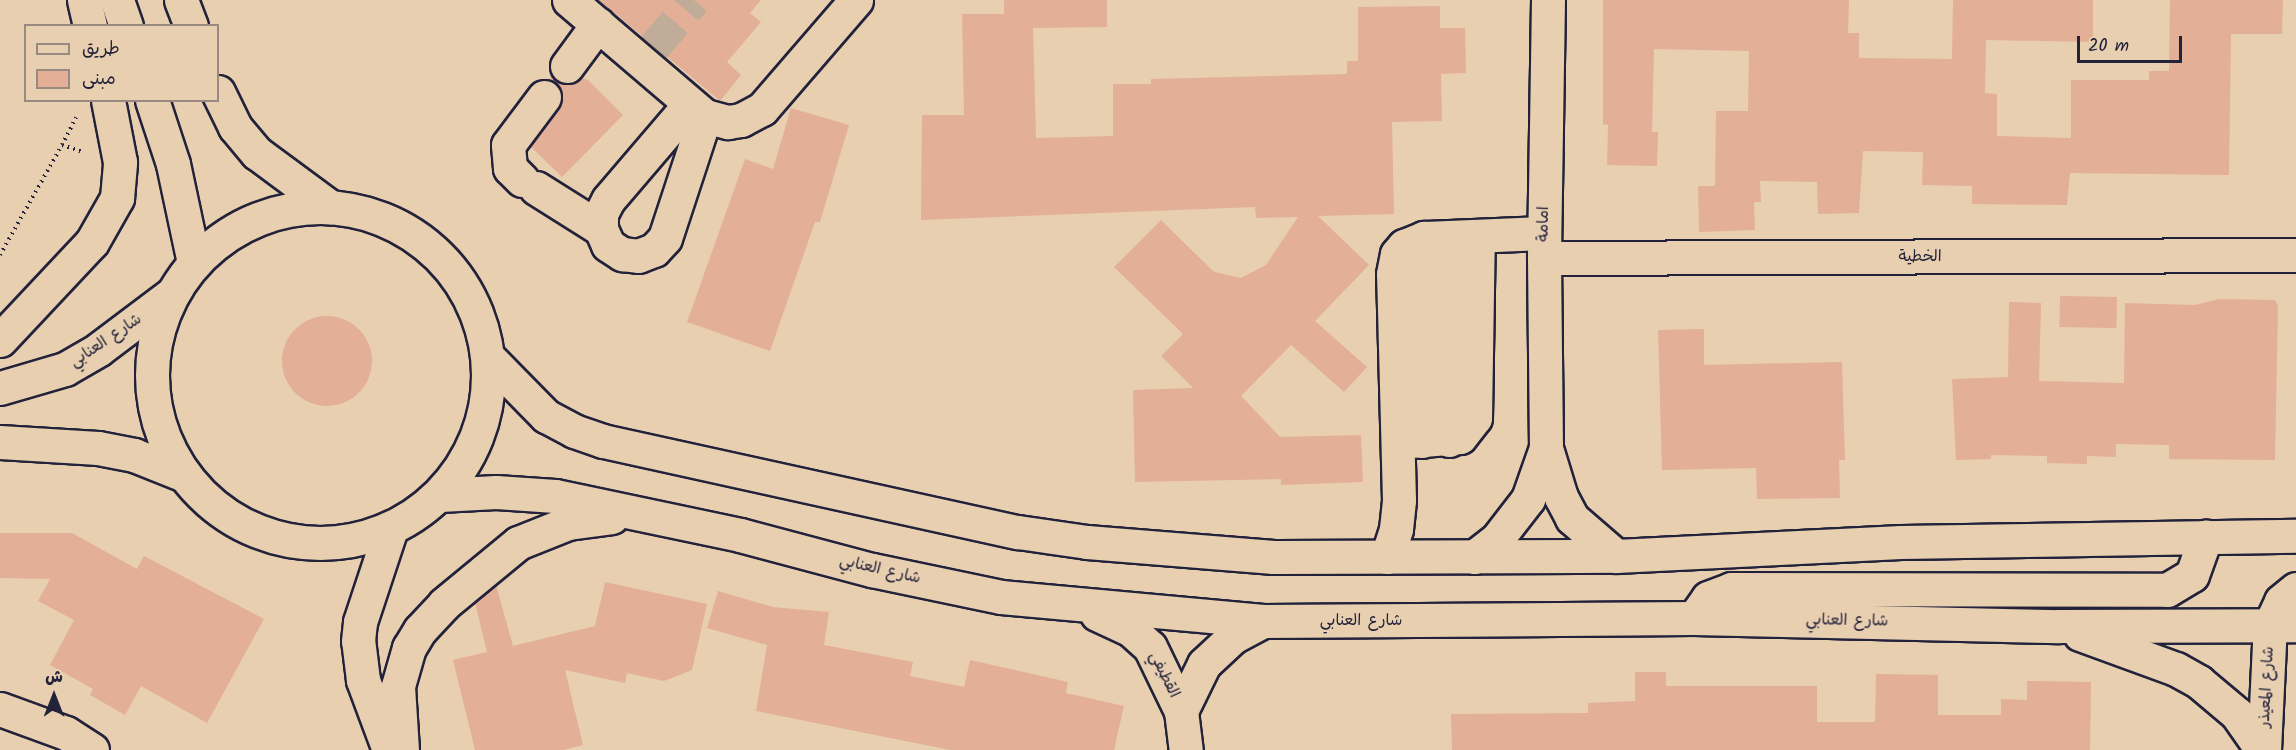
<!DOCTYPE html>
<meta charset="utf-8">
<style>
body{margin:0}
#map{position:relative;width:2296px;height:750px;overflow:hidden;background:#e8cfb0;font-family:Kalam,"Playpen Sans Arabic",sans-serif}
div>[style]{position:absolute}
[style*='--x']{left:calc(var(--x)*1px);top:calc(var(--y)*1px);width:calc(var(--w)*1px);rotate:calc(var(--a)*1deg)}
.building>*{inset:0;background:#e3af96;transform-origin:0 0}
.round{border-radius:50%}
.minor-tunnel>*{height:33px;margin-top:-16.5px;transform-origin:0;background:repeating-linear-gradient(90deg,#c0ac99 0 33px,transparent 0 49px)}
.path>*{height:4px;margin-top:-2px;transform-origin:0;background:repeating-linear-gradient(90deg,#22223b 0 1.5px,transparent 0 6px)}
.roads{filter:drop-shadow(2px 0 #22223b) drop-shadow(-2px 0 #22223b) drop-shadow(0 2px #22223b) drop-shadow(0 -2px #22223b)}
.minor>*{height:33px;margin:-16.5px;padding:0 16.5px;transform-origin:16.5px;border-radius:16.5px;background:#e8cfb0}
.minor>.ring{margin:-16.5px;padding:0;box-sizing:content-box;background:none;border:33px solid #e8cfb0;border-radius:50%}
span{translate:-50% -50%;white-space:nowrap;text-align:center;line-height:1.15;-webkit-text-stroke:4.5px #e8cfb0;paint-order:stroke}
.street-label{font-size:16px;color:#22223b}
.legend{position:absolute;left:24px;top:24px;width:195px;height:78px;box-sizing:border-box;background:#e8cfb0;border:2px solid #998a81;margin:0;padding:8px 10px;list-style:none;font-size:18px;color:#22223b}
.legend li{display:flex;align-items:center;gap:12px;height:30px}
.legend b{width:30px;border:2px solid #998a81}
.north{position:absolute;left:24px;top:666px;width:60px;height:60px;-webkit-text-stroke:4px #e8cfb0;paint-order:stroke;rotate:0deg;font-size:16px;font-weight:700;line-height:24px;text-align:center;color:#22223b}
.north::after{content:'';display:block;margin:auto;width:21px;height:27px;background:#22223b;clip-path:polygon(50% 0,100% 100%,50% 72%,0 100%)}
.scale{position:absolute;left:2077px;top:36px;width:105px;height:27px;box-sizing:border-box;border:3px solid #22223b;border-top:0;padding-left:8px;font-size:18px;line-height:21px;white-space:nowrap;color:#22223b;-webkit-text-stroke:4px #e8cfb0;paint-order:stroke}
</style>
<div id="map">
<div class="building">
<div style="clip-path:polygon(599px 0,761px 0,750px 13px,761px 22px,727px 62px,741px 75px,720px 101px)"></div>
<div style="clip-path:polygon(1004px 0,1107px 0,1107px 27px,1033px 28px,1036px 138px,1113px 136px,1113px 84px,1151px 84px,1151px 79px,1347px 74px,1347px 61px,1358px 61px,1358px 7px,1440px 6px,1440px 28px,1465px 28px,1466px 73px,1441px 74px,1442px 121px,1392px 122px,1394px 214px,1318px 216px,1369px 265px,1315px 321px,1367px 367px,1344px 392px,1291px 345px,1241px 396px,1280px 437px,1361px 435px,1363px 482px,1281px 485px,1281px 479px,1135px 482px,1133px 390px,1193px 388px,1161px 356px,1183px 334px,1114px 267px,1161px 220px,1214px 272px,1241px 278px,1266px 265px,1298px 217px,1256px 218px,1255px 207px,921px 220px,922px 115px,964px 115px,962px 14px,1004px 14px)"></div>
<div style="clip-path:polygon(1603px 0,1849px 0,1848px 33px,1859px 33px,1859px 58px,1952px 59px,1953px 0,2093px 0,2093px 42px,1986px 40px,1985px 93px,1997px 94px,1997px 136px,2071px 138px,2071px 80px,2149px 80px,2149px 71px,2169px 71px,2170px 0,2283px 0,2282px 34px,2231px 34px,2229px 175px,2070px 173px,2067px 205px,1972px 204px,1972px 186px,1922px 185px,1923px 152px,1863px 151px,1859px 213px,1818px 214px,1817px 182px,1760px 181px,1761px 202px,1754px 202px,1755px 230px,1699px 232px,1698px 186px,1715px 186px,1716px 111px,1748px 111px,1749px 51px,1654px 49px,1652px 132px,1658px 132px,1657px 166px,1607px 165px,1608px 125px,1603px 124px)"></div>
<div style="clip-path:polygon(552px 76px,564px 84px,581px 78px,588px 80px,623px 115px,562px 177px,530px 146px,562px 100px,561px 89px,549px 79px)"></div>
<div style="clip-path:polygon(791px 108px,849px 125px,820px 222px,815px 222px,770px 351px,687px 322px,745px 159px,773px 169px)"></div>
<div style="left:2060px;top:296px;width:57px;height:31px;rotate:1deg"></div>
<div style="clip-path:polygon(2219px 299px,2275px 300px,2278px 306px,2275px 460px,2169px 459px,2169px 445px,2116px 444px,2116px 457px,2087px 456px,2087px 464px,2047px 463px,2047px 456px,1991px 455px,1991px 459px,1956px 460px,1952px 379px,2008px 377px,2009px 302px,2041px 303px,2039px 381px,2124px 383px,2125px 303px,2195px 305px)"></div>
<div class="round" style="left:282px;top:316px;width:90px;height:90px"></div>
<div style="clip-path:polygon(1704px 329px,1704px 365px,1842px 362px,1845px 460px,1839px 460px,1840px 498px,1757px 499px,1756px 468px,1662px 470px,1658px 330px)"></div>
<div style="clip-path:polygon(0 533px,72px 533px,137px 569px,144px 556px,264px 619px,207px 723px,141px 686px,125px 715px,90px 695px,93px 689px,50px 665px,74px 620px,38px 601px,50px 579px,0 578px)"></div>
<div style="clip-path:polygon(605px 582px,707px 604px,692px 670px,664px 681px,627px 673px,625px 683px,565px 670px,583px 745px,563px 750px,475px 750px,453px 660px,487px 652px,475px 603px,496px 585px,513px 646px,595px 626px)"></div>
<div style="clip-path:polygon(718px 591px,773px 607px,829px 612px,824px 645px,913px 662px,910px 676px,964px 687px,970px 660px,1068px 682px,1066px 693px,1124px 706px,1114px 750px,950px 750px,756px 711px,767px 645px,707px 628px)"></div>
<div style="clip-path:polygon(1635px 672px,1666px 672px,1666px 686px,1817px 686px,1817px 722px,1875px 722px,1876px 674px,1938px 675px,1938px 715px,2001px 715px,2001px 699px,2027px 700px,2027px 681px,2091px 682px,2090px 750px,1452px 750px,1451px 714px,1588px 713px,1588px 703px,1635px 701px)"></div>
</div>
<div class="minor-tunnel">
<div style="--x:654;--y:47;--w:62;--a:-49.6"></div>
</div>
<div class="path">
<div style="--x:62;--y:145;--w:31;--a:-63"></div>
<div style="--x:0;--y:255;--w:126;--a:-60.6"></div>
<div style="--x:62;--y:145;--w:23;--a:18"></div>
</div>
<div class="roads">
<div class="minor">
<div style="--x:84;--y:0;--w:27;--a:77"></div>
<div style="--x:117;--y:0;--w:28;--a:71"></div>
<div style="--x:181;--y:0;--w:28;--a:69"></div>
<div style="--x:569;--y:0;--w:179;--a:40.5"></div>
<div style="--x:705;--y:116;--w:24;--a:15"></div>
<div style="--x:728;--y:122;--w:13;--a:-9"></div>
<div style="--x:741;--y:120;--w:24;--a:-28"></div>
<div style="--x:762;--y:109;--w:144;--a:-49.2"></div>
<div style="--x:1548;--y:0;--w:258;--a:90.9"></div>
<div style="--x:1544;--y:258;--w:190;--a:89.4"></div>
<div style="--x:1546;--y:448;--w:51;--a:73"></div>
<div style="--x:1561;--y:497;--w:24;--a:62"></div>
<div style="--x:1572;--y:518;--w:58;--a:40.8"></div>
<div style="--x:567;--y:66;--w:52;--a:-53.6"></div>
<div style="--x:218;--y:92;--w:39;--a:64"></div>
<div style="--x:235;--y:127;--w:34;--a:50"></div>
<div style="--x:257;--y:153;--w:91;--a:36.5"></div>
<div style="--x:152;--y:100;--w:67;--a:71.8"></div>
<div style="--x:173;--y:164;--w:101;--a:78"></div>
<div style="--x:690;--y:104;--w:126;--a:130.5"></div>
<div style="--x:608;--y:200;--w:16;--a:117"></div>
<div style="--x:601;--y:214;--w:15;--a:90"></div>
<div style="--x:601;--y:229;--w:17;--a:66"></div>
<div style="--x:608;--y:245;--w:17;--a:33"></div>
<div style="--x:622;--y:254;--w:16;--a:7"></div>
<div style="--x:638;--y:256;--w:17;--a:-21"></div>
<div style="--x:654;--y:250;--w:16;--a:-47"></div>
<div style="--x:665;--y:238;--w:128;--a:-71.8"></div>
<div style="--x:522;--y:180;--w:17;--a:-135"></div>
<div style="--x:510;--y:168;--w:23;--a:-95"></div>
<div style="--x:508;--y:145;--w:60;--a:-53.1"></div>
<div style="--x:536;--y:188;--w:77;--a:32.2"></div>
<div class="ring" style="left:152px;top:207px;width:303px;height:303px"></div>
<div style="--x:1449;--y:237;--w:203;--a:90"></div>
<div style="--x:1544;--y:258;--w:752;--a:-0.23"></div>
<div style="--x:0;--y:340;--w:134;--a:-46.8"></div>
<div style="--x:92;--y:242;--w:51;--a:-60.4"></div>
<div style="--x:117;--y:198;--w:36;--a:-85"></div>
<div style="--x:120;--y:162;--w:63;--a:-101"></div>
<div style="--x:488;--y:357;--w:83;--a:45.5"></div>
<div style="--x:546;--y:416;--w:32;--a:28"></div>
<div style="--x:574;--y:431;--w:31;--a:19"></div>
<div style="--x:603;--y:441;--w:425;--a:12.4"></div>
<div style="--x:1018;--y:532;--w:70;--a:8.2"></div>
<div style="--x:1087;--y:542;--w:187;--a:4.6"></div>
<div style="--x:1273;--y:557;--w:343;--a:-0.2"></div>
<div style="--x:1616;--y:556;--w:285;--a:-2.8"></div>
<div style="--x:1901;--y:542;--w:395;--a:-0.9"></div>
<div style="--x:0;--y:388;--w:68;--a:-16.3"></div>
<div style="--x:65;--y:369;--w:39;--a:-30"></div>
<div style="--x:99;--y:349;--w:91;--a:-37"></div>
<div style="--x:1422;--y:441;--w:203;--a:-89.4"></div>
<div style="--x:0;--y:442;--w:98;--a:3.5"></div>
<div style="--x:98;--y:448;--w:37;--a:11"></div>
<div style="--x:134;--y:455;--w:54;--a:21.8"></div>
<div style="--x:1398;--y:442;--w:62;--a:-4.6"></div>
<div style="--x:1460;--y:437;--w:24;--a:-52"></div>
<div style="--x:1475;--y:418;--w:182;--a:-89.1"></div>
<div style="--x:440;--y:495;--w:56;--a:-3.1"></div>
<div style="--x:496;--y:492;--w:59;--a:3.9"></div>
<div style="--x:555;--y:496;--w:189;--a:11.9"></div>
<div style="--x:740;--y:535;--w:137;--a:14.9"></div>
<div style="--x:872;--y:570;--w:132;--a:11.8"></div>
<div style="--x:1001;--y:597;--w:263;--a:5.2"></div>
<div style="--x:1263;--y:621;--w:431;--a:-0.4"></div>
<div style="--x:1694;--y:618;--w:365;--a:1.3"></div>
<div style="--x:2059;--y:626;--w:237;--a:-0.2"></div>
<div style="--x:1387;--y:557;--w:29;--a:-72"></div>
<div style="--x:1396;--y:529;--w:29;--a:-84"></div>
<div style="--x:1399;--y:500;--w:226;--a:-91.5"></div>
<div style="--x:1393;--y:274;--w:20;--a:-79"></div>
<div style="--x:1397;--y:254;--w:11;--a:-49"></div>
<div style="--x:1404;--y:246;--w:22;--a:-22"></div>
<div style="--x:1424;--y:238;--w:120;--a:-2.4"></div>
<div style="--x:1474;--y:557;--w:29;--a:-38"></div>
<div style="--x:1497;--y:539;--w:51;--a:-52.2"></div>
<div style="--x:1528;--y:499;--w:54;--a:-70.6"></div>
<div style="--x:1097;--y:614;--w:38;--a:25"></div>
<div style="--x:1131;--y:630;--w:25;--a:42"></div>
<div style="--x:1150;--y:647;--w:71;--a:64.2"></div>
<div style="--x:1181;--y:711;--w:39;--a:83"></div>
<div style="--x:1694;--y:618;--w:24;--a:-55"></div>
<div style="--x:1708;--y:598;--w:25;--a:-21"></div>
<div style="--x:1731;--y:589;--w:436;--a:0.1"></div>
<div style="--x:2167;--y:590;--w:29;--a:-31"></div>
<div style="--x:2192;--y:575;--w:41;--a:-70.3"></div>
<div style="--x:2080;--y:634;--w:102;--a:20"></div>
<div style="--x:2176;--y:669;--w:26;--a:29"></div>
<div style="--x:2199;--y:682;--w:50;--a:40.1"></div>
<div style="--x:2237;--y:714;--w:44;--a:55.2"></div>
<div style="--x:0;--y:709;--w:70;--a:20"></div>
<div style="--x:66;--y:733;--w:31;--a:33"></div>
<div style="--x:1181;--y:711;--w:52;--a:-63.9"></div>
<div style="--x:1204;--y:664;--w:40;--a:-43"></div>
<div style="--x:1233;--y:637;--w:34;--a:-28"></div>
<div style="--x:389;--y:750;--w:75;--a:-110.4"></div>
<div style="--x:363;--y:680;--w:39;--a:-97"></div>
<div style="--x:358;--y:641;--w:19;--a:-84"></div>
<div style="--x:360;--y:622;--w:99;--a:-71.7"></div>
<div style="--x:402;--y:750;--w:64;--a:-93.6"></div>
<div style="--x:398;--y:686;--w:40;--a:-74"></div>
<div style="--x:409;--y:648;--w:21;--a:-59"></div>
<div style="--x:420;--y:630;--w:35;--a:-47"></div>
<div style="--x:444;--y:604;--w:96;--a:-39.5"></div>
<div style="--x:518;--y:543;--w:54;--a:-21.8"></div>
<div style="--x:568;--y:523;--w:44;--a:-7.8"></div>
<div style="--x:2264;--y:750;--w:125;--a:-87.3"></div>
<div style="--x:2270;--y:625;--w:26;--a:-65"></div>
<div style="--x:2281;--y:601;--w:19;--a:-39"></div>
</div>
</div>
<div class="street-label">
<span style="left:1544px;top:224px;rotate:-89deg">امامة</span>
<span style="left:1920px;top:257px">الخطية</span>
<span style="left:106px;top:341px;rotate:-34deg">شارع العنابي</span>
<span style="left:880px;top:570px;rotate:13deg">شارع العنابي</span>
<span style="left:1361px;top:621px">شارع العنابي</span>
<span style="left:1847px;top:621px;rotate:1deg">شارع العنابي</span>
<span style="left:1164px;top:675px;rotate:64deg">القطيفي</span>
<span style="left:2267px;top:687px;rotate:-87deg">شارع المعيذر</span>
</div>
<ul class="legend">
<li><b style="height:8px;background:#e8cfb0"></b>طريق</li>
<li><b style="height:16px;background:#e3af96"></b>مبنى</li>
</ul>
<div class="north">ش</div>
<div class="scale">20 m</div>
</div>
